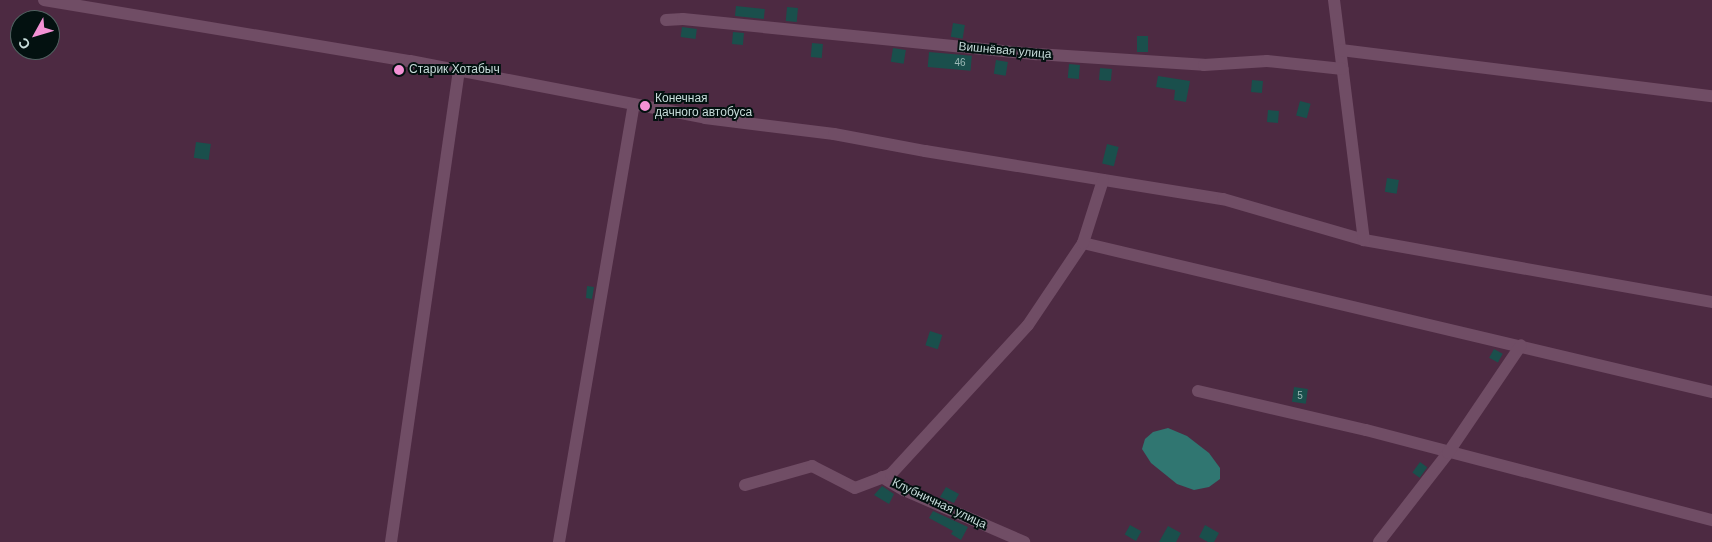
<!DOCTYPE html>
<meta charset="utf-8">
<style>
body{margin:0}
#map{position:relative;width:1712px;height:542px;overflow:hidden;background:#022b29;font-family:Arial,sans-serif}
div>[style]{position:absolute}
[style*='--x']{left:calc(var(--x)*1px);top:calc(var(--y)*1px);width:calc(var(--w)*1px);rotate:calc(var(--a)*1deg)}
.green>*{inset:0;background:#4d2a42}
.water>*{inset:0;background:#307671}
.building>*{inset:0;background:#1a4f4c;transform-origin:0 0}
.street>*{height:12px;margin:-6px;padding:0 6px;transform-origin:6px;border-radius:6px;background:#704d65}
.dots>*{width:14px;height:14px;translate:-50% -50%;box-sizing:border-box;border:2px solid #031110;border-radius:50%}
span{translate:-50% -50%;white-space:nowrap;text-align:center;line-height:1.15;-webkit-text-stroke:4px #031110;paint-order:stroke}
.number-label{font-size:10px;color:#9cb9b6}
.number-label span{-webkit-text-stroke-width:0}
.street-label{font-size:12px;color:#c7dcda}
.poi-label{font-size:12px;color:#c7dcda}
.left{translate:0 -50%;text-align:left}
.north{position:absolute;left:10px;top:10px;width:50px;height:50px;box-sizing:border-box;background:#031110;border:1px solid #516261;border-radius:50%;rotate:231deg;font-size:14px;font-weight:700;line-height:20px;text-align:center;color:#c7dcda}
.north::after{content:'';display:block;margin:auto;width:18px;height:22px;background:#f391d5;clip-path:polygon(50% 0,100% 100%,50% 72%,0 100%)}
</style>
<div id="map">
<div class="green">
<div style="clip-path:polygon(evenodd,0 0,1712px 0,1712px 542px,0 542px,0 0,20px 20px,50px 20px,50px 50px,20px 50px,20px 20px)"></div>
</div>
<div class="water">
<div style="clip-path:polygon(1168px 428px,1187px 436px,1209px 453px,1220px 468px,1220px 479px,1209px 487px,1194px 490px,1177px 484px,1151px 463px,1142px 449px,1145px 439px,1153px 432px)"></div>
</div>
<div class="building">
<div style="left:736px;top:6px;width:29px;height:10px;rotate:6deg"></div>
<div style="left:787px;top:7px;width:11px;height:14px;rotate:5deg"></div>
<div style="left:953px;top:23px;width:12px;height:14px;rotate:9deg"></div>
<div style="left:682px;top:27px;width:15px;height:10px;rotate:8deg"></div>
<div style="left:733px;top:32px;width:11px;height:12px;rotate:5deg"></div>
<div style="left:1137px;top:36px;width:11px;height:16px"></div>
<div style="left:812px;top:43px;width:11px;height:14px;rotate:5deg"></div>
<div style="left:893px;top:48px;width:13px;height:14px;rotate:9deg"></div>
<div style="left:929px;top:52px;width:43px;height:15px;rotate:5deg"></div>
<div style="left:996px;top:60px;width:12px;height:14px;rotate:9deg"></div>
<div style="left:1069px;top:64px;width:11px;height:14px;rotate:5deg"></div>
<div style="left:1100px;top:68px;width:12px;height:12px;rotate:5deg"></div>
<div style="clip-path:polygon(1158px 76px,1190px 81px,1186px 102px,1174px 100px,1175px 90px,1156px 87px)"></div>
<div style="left:1252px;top:80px;width:11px;height:12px;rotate:5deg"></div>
<div style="left:1300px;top:101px;width:11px;height:15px;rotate:15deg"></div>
<div style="left:1268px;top:110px;width:11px;height:12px;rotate:5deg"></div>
<div style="left:196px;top:142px;width:15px;height:16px;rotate:8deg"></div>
<div style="left:1107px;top:144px;width:12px;height:20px;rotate:14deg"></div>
<div style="left:1387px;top:178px;width:12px;height:14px;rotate:9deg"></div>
<div style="clip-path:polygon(587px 286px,594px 287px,592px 299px,586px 298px)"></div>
<div style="left:930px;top:331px;width:13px;height:15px;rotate:18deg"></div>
<div style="left:1494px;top:349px;width:10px;height:10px;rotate:29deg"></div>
<div style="left:1294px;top:387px;width:14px;height:15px;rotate:8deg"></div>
<div style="left:1420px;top:462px;width:9px;height:13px;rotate:36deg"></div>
<div style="clip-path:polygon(882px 486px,894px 494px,889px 504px,874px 495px)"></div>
<div style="clip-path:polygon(946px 487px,959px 494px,954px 503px,940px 497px)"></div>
<div style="clip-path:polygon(933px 511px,968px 527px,961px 540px,951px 534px,953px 531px,929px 518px)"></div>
<div style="left:1130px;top:525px;width:13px;height:11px;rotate:29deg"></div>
<div style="clip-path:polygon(1205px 525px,1219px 533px,1214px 542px,1208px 542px,1199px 537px)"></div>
<div style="clip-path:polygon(1168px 526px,1181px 533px,1176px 542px,1159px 542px)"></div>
</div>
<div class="street">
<div style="--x:44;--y:0;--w:371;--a:9.5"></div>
<div style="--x:410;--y:61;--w:300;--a:10.9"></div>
<div style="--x:705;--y:118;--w:130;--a:7.1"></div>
<div style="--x:834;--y:134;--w:93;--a:10.6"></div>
<div style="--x:925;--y:151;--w:302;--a:9.2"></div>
<div style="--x:1223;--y:199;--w:147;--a:16.2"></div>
<div style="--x:1364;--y:240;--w:353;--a:10.1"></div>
<div style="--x:1334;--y:0;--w:242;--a:82.9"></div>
<div style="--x:666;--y:20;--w:17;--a:-3"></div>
<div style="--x:683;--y:19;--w:355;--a:5.7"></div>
<div style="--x:1036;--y:54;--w:168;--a:3.7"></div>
<div style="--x:1204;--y:65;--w:63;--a:-3.6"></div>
<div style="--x:1267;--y:61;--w:76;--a:6"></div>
<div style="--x:1341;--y:50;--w:374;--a:7.1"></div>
<div style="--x:1083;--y:243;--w:646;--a:13.33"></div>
<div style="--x:1198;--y:391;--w:172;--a:13.1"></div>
<div style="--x:1366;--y:430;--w:358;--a:14.6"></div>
<div style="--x:882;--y:477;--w:26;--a:31"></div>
<div style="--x:904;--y:490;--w:131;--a:23.4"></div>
<div style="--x:745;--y:485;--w:70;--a:-15.8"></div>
<div style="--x:812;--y:466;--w:48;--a:27.1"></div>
<div style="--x:855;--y:488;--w:39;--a:-21"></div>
<div style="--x:891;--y:474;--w:202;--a:-47.4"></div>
<div style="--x:1028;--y:325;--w:99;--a:-56.1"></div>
<div style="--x:1083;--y:243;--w:66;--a:-72.4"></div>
<div style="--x:391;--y:542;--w:477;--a:-81.8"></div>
<div style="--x:559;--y:542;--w:444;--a:-80.3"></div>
<div style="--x:1379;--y:542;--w:113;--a:-52.2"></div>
<div style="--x:1448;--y:453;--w:130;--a:-55.9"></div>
</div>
<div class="dots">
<div style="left:399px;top:70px;background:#f391d5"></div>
<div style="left:645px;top:106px;background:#f391d5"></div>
</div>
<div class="number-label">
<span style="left:960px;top:63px">46</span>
<span style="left:1300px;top:396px">5</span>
</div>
<div class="street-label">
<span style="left:1005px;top:51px;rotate:5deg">Вишнёвая улица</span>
<span style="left:939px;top:504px;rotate:25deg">Клубничная улица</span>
</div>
<div class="poi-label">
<span class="left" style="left:409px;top:70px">Старик Хотабыч</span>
<span class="left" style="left:655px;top:106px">Конечная<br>дачного автобуса</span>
</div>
<div class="north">С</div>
</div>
